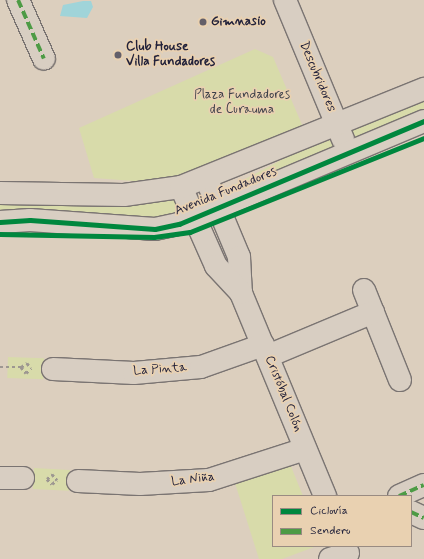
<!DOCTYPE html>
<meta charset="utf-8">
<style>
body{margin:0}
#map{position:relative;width:424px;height:559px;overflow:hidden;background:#dccfbe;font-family:Mynerve,sans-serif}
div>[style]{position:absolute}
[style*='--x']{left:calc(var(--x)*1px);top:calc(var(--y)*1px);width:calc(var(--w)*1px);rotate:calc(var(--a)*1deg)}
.green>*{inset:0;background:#d8dbaa;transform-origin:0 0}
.water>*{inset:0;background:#a0d4d9}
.path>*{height:2.5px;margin-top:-1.25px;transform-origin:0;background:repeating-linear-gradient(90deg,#9d9791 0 3px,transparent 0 6px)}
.roads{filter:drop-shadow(1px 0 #7a7472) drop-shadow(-1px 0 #7a7472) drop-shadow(0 1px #7a7472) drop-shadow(0 -1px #7a7472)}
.minor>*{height:22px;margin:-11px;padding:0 11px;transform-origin:11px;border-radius:11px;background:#d8cec2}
.quiet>*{height:4px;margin-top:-2px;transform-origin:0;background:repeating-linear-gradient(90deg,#4d9b45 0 8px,transparent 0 12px)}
.cycleway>*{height:5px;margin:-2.5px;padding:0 2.5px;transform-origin:2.5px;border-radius:2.5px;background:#00873e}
.dots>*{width:11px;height:11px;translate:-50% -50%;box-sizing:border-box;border:2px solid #e9d1b1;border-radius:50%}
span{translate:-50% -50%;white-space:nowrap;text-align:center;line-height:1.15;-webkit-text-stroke:3.5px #e9d1b1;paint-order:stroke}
.poi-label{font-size:13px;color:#22223b;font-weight:700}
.left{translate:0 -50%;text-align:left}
.street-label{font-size:13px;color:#22223b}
.park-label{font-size:13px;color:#3d3f49}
.legend{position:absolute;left:272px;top:495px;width:140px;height:52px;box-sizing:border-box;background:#e9d1b1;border:1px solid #998b82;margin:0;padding:5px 7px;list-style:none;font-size:12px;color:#22223b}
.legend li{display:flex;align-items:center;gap:8px;height:20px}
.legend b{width:20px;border:1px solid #998b82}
</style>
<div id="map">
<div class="green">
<div style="clip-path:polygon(255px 49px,273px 57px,303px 127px,160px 183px,94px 178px,79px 128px)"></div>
<div style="clip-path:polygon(424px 95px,424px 114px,358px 141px,350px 134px,351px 125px)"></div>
<div style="left:330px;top:134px;width:17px;height:125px;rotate:62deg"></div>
<div style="clip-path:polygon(29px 196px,144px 204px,177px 198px,182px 216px,153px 222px,0 217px,0 198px)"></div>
<div style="left:8px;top:357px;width:36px;height:21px;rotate:2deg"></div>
<div style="clip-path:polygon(290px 464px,303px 496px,273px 496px,273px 546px,317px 546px,282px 559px,259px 559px,235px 483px)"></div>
<div style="left:34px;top:468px;width:36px;height:21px;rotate:3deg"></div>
</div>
<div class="water">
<div style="clip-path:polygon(83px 1px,91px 1px,93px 7px,87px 18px,60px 16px,63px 5px)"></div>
</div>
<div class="path">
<div style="--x:0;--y:367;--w:21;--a:0"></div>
<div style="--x:21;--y:367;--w:8;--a:50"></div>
<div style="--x:26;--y:373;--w:7;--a:-45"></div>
<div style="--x:21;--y:367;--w:7;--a:-34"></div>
<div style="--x:27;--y:363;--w:6;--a:51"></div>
<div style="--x:47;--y:479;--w:7;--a:-45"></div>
<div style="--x:52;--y:474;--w:8;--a:50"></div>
<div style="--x:47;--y:479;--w:7;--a:45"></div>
<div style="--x:52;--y:484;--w:6;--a:-39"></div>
</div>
<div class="roads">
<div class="minor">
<div style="--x:18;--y:0;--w:64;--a:66.2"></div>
<div style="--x:285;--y:0;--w:151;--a:67.4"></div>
<div style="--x:206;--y:178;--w:86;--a:67.3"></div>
<div style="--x:239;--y:257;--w:36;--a:87"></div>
<div style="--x:241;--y:293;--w:220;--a:67.5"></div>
<div style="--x:181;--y:187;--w:86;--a:66.1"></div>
<div style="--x:216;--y:266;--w:37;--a:47"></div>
<div style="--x:0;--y:193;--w:124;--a:0.9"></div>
<div style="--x:124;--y:195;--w:58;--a:-8"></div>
<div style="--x:181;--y:187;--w:262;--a:-22"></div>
<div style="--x:0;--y:222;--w:30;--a:-4"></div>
<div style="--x:30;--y:220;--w:125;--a:4.1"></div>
<div style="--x:155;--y:229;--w:25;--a:-12"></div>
<div style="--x:179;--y:224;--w:266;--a:-22.8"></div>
<div style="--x:364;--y:290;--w:97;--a:68.2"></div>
<div style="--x:268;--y:356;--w:114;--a:-22.7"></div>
<div style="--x:53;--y:369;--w:81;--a:2.8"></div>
<div style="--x:134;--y:373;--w:67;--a:-5.1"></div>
<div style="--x:201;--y:367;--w:66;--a:-19.5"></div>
<div style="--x:0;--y:478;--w:23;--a:0"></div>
<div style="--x:78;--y:481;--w:62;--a:2.8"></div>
<div style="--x:140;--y:484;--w:69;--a:-3.3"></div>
<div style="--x:209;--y:480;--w:101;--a:-17.9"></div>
<div style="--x:399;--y:496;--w:27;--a:-24"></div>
<div style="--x:411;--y:512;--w:14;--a:25"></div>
<div style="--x:330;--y:559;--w:19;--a:-18"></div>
</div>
</div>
<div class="quiet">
<div style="--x:18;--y:0;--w:64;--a:66.2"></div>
<div style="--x:399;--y:496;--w:27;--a:-24"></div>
<div style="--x:411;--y:512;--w:14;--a:25"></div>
</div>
<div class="cycleway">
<div style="--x:0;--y:222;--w:30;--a:-4"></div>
<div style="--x:30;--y:220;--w:125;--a:4.1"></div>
<div style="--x:155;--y:229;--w:25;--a:-12"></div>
<div style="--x:179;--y:224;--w:266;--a:-22.8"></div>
<div style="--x:0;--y:234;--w:154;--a:1.1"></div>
<div style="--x:154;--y:237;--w:36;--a:-8"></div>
<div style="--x:190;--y:232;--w:252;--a:-21.9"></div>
</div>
<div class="dots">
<div style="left:203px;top:22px;background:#635f69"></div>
<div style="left:118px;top:55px;background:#635f69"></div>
</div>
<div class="poi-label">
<span class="left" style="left:211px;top:22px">Gimnasio</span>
<span class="left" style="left:126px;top:55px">Club House<br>Villa Fundadores</span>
</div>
<div class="street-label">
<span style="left:317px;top:77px;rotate:67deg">Descubridores</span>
<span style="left:226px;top:192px;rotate:-22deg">Avenida Fundadores</span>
<span style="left:160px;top:370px;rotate:-4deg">La Pinta</span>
<span style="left:283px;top:394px;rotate:68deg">Cristóbal Colón</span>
<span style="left:193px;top:480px;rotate:-7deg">La Niña</span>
</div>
<div class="park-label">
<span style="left:242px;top:103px">Plaza Fundadores<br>de Curauma</span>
</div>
<ul class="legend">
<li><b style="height:5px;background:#00873e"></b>Ciclovía</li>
<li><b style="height:5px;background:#4d9b45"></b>Sendero</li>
</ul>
</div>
